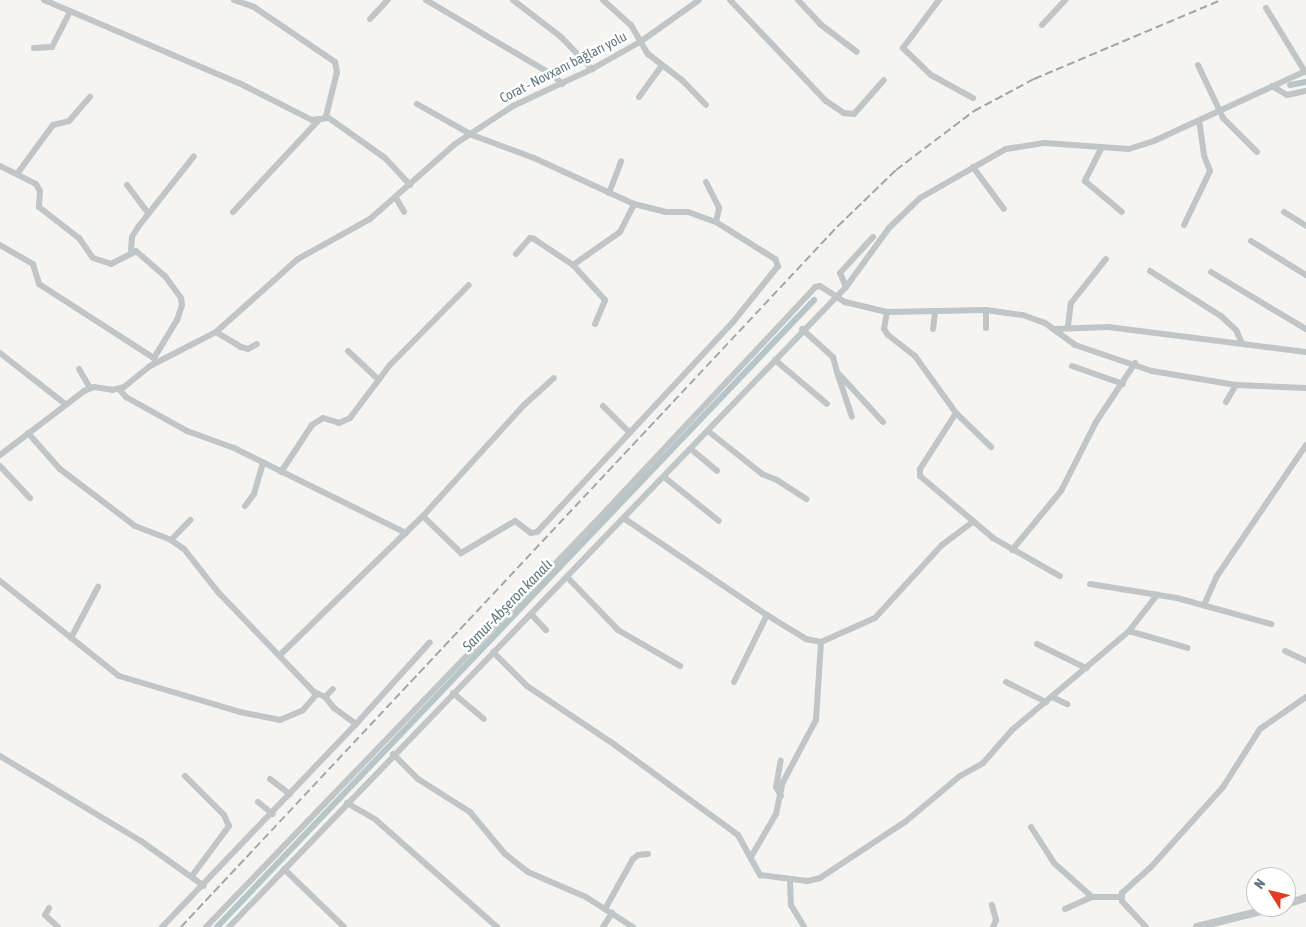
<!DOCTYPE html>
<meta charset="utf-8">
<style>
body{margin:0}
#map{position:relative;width:1306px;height:927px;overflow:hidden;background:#f5f4f1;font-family:"Asap Condensed",sans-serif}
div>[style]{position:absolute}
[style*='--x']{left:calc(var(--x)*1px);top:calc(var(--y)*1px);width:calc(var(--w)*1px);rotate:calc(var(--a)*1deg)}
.canal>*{height:6px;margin:-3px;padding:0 3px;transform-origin:3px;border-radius:3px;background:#b7c5c8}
.minor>*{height:6px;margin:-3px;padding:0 3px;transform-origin:3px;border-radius:3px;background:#c0c5c7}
.tertiary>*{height:8px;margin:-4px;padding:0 4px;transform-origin:4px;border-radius:4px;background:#c0c5c7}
.rail>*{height:2px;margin-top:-1px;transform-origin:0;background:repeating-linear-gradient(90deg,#a0a8ac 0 8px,transparent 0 12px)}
span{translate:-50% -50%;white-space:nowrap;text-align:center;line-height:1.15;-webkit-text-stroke:5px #fff;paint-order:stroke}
.street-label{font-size:14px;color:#637882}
.water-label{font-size:15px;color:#5f7b7f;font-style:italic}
.north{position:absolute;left:1246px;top:867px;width:50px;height:50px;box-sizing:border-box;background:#fff;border:1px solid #c1c9cd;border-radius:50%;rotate:306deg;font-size:14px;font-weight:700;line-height:20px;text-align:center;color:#637882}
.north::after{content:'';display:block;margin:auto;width:18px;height:22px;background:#e53921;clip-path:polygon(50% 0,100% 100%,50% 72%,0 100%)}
</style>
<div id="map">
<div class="canal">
<div style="--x:1290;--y:85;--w:16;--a:-11"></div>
<div style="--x:217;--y:927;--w:866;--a:-46.4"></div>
</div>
<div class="minor">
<div style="--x:44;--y:0;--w:212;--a:23.1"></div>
<div style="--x:239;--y:83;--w:82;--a:26.9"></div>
<div style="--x:312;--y:120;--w:16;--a:-7"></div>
<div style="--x:234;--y:0;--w:21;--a:19"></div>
<div style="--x:254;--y:7;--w:98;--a:34.2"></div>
<div style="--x:335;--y:62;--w:10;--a:79"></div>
<div style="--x:337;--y:72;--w:45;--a:104"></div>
<div style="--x:326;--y:116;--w:72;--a:35.4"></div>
<div style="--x:385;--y:158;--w:37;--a:47"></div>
<div style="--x:426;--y:0;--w:147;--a:30.6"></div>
<div style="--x:553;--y:75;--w:13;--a:45"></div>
<div style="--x:513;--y:0;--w:61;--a:37.6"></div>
<div style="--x:561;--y:37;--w:45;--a:45.9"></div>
<div style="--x:603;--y:0;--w:38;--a:42"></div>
<div style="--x:631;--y:25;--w:34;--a:60"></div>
<div style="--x:648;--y:54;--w:44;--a:37.6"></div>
<div style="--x:683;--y:81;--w:33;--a:46"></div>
<div style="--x:730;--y:0;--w:139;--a:46.5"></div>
<div style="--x:826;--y:101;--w:22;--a:34"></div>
<div style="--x:844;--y:113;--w:10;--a:6"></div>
<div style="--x:854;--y:114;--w:45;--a:-48.6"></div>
<div style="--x:798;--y:0;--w:33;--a:47"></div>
<div style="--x:820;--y:24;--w:46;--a:37.1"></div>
<div style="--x:939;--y:0;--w:60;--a:126.9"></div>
<div style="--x:903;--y:48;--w:39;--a:44"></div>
<div style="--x:931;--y:75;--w:48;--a:28.7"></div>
<div style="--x:1266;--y:8;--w:75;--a:58.6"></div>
<div style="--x:370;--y:19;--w:26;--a:-47"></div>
<div style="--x:1042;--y:25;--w:34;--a:-47"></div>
<div style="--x:34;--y:48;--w:18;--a:-3"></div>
<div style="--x:52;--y:47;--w:39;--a:-63"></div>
<div style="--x:1198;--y:65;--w:59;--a:64.7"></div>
<div style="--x:1223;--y:118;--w:48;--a:45"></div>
<div style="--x:1272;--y:86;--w:17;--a:31"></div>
<div style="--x:1287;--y:95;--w:19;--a:-12"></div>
<div style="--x:639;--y:97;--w:39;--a:-54"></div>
<div style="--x:417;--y:104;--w:63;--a:29.4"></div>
<div style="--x:472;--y:135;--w:66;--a:20.4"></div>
<div style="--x:534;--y:158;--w:110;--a:24.7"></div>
<div style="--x:634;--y:204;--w:32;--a:14"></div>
<div style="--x:665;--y:212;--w:23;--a:0"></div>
<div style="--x:688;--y:212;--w:30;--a:20"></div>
<div style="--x:716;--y:222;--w:70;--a:32.1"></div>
<div style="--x:775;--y:259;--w:8;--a:67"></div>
<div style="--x:778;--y:266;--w:72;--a:128.8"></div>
<div style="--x:733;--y:322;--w:287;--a:133"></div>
<div style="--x:537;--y:532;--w:6;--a:171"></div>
<div style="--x:531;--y:533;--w:20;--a:-143"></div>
<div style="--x:515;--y:521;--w:63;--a:149.3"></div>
<div style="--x:461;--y:553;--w:53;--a:-135.8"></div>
<div style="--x:1101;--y:149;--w:36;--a:117"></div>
<div style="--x:1085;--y:181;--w:48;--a:40"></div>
<div style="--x:0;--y:166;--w:40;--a:26.6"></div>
<div style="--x:36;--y:184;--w:8;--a:60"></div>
<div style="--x:40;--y:191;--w:16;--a:94"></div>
<div style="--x:39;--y:207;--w:51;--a:37.8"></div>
<div style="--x:79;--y:238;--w:24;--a:55"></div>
<div style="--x:93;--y:258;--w:19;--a:18"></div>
<div style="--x:111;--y:264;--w:28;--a:-27"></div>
<div style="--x:136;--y:251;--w:38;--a:41"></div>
<div style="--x:165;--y:276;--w:27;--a:54"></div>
<div style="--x:181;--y:298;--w:7;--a:82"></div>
<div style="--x:182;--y:305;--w:16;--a:108"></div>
<div style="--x:177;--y:320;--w:44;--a:121.2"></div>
<div style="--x:154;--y:358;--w:5;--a:68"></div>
<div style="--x:973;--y:167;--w:52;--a:53.6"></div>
<div style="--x:17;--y:174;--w:61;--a:-53.7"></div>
<div style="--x:53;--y:125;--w:16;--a:-14"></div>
<div style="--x:69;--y:121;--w:32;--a:-49"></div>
<div style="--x:706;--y:182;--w:29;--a:63"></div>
<div style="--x:719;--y:208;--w:14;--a:102"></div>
<div style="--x:127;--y:185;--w:35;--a:53"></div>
<div style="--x:609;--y:193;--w:34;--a:-69"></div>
<div style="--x:396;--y:198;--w:16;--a:60"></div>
<div style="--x:233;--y:212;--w:125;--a:-47"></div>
<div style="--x:1284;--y:212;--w:26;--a:32"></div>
<div style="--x:1184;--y:225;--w:60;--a:-64.3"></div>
<div style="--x:1210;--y:171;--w:17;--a:-111"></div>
<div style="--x:1204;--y:155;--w:34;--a:-98"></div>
<div style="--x:1251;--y:241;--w:65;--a:31.7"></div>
<div style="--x:0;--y:245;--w:38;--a:30"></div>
<div style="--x:33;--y:264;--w:21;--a:73"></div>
<div style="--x:39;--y:284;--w:137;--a:32.8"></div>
<div style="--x:131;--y:251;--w:14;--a:-86"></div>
<div style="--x:132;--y:237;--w:12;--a:-59"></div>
<div style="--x:138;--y:227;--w:90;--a:-51.7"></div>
<div style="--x:516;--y:254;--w:21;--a:-49"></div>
<div style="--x:530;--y:238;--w:4;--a:14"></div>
<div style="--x:534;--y:239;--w:47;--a:33.7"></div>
<div style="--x:1150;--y:271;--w:84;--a:32.4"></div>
<div style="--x:1221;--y:316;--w:21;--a:43"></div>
<div style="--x:1236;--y:330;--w:14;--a:65"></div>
<div style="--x:1211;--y:272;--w:111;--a:31"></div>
<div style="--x:846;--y:287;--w:15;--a:-113"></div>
<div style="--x:840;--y:273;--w:49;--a:-47.5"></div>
<div style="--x:986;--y:310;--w:18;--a:90"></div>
<div style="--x:887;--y:312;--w:17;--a:100"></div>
<div style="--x:884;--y:329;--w:7;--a:56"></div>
<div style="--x:888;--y:335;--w:34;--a:38"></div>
<div style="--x:915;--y:356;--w:70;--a:54.3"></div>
<div style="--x:956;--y:413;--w:49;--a:44.2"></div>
<div style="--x:595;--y:324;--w:26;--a:-67"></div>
<div style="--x:605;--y:300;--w:47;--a:-132.4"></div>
<div style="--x:573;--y:265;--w:57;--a:-35.1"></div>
<div style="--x:620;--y:232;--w:31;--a:-63"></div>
<div style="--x:1068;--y:326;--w:23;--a:-83"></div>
<div style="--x:1071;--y:303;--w:56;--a:-51.5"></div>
<div style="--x:802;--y:329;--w:42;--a:42.1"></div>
<div style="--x:833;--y:357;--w:16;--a:75"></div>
<div style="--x:837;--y:372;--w:68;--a:47.4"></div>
<div style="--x:933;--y:329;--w:17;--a:-83"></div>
<div style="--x:1054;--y:329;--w:54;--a:-2.1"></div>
<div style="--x:1108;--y:327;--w:200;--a:7.2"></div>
<div style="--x:216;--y:332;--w:29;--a:31"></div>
<div style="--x:241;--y:347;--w:7;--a:16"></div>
<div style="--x:248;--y:349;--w:10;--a:-29"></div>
<div style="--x:348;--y:351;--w:42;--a:43.1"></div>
<div style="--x:0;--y:353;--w:83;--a:38.1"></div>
<div style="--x:775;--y:360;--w:68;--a:40.2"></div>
<div style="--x:1072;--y:366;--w:54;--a:19.4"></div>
<div style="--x:79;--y:369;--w:22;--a:60"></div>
<div style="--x:838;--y:375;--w:44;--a:71.6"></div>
<div style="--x:119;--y:389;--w:11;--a:49"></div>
<div style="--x:126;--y:397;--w:70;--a:29.1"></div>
<div style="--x:187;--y:431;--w:50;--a:19.9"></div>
<div style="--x:234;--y:448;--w:192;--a:26.3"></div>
<div style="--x:1226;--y:402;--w:20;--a:-60"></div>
<div style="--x:603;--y:406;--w:38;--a:45"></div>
<div style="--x:956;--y:413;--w:67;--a:122.7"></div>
<div style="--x:920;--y:469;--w:7;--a:90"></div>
<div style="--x:920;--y:476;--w:96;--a:40.3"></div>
<div style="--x:993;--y:538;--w:77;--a:29.6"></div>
<div style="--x:708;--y:431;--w:69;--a:38.5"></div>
<div style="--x:762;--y:474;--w:16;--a:22"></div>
<div style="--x:777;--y:480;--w:35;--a:33"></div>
<div style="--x:28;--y:433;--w:48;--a:48.4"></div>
<div style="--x:60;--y:469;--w:94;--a:37.2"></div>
<div style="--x:135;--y:526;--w:39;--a:21"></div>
<div style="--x:171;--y:540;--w:16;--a:35"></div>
<div style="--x:184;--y:549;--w:55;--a:51.7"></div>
<div style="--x:218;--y:592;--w:139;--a:46.2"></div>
<div style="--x:314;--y:692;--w:12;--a:24"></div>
<div style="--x:325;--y:697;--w:11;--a:-45"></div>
<div style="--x:691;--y:449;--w:34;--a:40"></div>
<div style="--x:0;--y:455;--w:106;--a:-37.3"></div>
<div style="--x:84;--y:391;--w:11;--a:-22"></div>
<div style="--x:94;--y:387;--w:18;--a:9"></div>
<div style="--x:112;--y:390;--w:12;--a:-14"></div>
<div style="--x:124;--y:387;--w:33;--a:-39"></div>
<div style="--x:150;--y:366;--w:74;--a:-27.3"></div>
<div style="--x:216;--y:332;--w:110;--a:-41.7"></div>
<div style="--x:298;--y:259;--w:82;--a:-29.1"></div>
<div style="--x:370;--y:219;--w:113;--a:-41.4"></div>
<div style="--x:455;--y:144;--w:69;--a:-33.2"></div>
<div style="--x:513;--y:106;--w:87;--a:-25.1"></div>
<div style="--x:592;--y:69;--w:55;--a:-29.4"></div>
<div style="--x:640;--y:42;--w:72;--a:-35.4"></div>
<div style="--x:0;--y:466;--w:44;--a:46.8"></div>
<div style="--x:281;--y:472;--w:56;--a:-56.6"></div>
<div style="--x:312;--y:425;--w:13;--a:-32"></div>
<div style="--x:323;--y:418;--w:17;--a:17"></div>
<div style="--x:339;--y:423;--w:12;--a:-24"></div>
<div style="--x:350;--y:418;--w:66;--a:-53"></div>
<div style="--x:390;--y:365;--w:112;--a:-45.4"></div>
<div style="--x:664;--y:477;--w:70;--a:38.7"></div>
<div style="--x:245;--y:506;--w:15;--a:-53"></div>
<div style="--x:254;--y:494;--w:32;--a:-74"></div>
<div style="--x:625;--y:519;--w:171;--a:34.1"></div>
<div style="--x:767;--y:615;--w:46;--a:31.6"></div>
<div style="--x:806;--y:639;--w:15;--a:11"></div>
<div style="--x:821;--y:642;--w:59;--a:-24"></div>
<div style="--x:875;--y:618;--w:99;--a:-47.5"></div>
<div style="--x:942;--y:545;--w:39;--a:-37"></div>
<div style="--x:171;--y:540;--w:28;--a:-46"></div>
<div style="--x:1012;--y:550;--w:77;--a:-50.3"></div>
<div style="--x:1061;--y:491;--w:77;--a:-63.1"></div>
<div style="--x:1096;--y:422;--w:71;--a:-56.5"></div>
<div style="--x:568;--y:578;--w:72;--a:46.1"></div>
<div style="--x:618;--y:630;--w:72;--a:30.1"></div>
<div style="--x:0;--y:581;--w:152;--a:38.6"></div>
<div style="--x:119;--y:676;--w:126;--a:16.6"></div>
<div style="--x:240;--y:712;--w:41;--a:11.3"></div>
<div style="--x:280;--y:720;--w:25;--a:-23"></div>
<div style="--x:303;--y:710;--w:21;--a:-49"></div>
<div style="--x:1090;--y:584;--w:88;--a:9.1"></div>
<div style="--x:1177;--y:598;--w:98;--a:15.5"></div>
<div style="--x:1204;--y:605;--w:32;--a:-66"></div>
<div style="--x:1217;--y:576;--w:158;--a:-55.8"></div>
<div style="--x:531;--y:614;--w:22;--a:47"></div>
<div style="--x:1129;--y:631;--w:61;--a:16.1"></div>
<div style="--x:71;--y:638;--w:58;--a:-62.1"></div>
<div style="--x:1037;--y:644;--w:55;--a:26.1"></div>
<div style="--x:1285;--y:651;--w:23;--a:25"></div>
<div style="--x:493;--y:652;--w:48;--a:45"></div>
<div style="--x:527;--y:686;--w:106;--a:33.8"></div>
<div style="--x:615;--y:745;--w:152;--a:36.2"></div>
<div style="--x:738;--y:835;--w:46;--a:61.2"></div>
<div style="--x:760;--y:875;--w:48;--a:7.1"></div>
<div style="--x:808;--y:881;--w:12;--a:-14"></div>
<div style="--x:820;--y:878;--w:102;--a:-33.4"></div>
<div style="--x:905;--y:822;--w:72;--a:-39.9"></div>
<div style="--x:960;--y:776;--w:26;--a:-29"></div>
<div style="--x:983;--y:763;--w:44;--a:-48.7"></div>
<div style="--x:1012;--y:730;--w:153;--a:-40.2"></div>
<div style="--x:1129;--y:631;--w:46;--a:-52.1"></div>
<div style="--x:280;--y:655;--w:199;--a:-44.2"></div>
<div style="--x:423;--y:516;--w:150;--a:-47.7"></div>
<div style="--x:524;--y:405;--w:40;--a:-42"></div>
<div style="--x:734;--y:682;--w:75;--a:-63.8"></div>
<div style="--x:1006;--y:682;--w:45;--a:26.6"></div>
<div style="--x:453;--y:693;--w:40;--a:40"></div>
<div style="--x:1052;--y:697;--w:17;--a:25"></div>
<div style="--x:356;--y:724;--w:110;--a:-47.9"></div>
<div style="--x:393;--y:754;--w:35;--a:45"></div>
<div style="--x:418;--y:779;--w:62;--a:32.4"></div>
<div style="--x:470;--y:812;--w:55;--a:50.2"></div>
<div style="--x:505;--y:854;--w:29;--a:38"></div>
<div style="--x:528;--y:872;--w:63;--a:23.3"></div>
<div style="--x:586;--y:897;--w:56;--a:32.6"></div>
<div style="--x:0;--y:756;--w:165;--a:31.1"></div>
<div style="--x:141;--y:841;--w:77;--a:35.5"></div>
<div style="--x:185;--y:776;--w:55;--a:45"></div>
<div style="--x:224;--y:815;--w:12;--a:66"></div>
<div style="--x:229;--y:826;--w:62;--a:126.5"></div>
<div style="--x:270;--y:779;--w:25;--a:37"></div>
<div style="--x:781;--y:796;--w:10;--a:-119"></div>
<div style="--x:776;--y:787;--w:27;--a:-80"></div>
<div style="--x:258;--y:802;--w:19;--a:39"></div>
<div style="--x:347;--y:803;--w:34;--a:30"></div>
<div style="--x:376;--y:820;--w:162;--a:41.5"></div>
<div style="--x:1031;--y:827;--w:43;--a:57.4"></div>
<div style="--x:1054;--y:863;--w:51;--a:41.8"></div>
<div style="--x:1092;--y:897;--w:28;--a:0"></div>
<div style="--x:751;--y:857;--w:50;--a:-59.8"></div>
<div style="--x:776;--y:814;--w:33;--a:-78"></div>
<div style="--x:783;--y:782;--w:70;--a:-62"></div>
<div style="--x:816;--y:720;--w:78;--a:-86.3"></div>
<div style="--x:284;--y:869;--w:83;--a:44"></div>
<div style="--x:790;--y:880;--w:25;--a:88"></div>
<div style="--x:791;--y:905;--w:26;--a:59"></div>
<div style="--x:992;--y:905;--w:16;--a:75"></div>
<div style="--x:996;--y:920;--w:8;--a:113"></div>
<div style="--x:49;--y:908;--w:8;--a:120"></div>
<div style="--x:45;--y:915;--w:18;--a:43"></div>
<div style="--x:605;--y:909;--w:57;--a:-60.8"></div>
<div style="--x:633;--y:859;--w:6;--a:-39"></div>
<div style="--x:638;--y:855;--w:10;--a:-6"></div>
<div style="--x:1065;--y:909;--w:30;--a:-24"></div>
<div style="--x:162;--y:927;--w:281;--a:-46.3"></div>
<div style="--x:356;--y:724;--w:27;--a:-144"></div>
<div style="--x:334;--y:708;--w:14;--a:-129"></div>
<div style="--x:206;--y:927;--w:571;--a:-46.13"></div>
<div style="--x:602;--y:515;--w:312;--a:-46.9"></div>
<div style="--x:815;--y:287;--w:5;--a:-11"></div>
<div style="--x:820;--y:286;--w:30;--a:33"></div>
<div style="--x:845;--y:302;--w:43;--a:13.4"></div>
<div style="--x:887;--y:312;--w:99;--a:-1.2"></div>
<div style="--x:986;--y:310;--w:37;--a:8"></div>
<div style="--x:1023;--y:315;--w:23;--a:20"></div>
<div style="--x:1045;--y:323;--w:37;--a:36"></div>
<div style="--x:1075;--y:345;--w:81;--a:18.7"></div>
<div style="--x:1152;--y:371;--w:85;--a:9.5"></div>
<div style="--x:1236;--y:385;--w:70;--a:2.5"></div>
<div style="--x:229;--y:927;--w:889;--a:-46.05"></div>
<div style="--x:846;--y:287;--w:73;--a:-53.9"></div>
<div style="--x:889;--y:228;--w:43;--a:-44.1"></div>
<div style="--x:920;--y:198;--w:99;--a:-29.7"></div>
<div style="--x:1006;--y:149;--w:39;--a:-9"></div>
<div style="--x:1045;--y:143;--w:84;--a:4.1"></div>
<div style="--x:1129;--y:149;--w:28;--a:-18"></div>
<div style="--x:1156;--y:140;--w:165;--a:-24.7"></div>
<div style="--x:603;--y:927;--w:17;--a:-57"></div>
<div style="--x:1146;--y:927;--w:35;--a:-133"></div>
<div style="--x:1122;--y:901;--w:8;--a:-90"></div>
<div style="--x:1122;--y:893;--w:39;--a:-42"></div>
<div style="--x:1151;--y:867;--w:108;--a:-48"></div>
<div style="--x:1223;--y:787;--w:69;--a:-57.5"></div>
<div style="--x:1260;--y:729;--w:56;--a:-34.8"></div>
</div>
<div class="tertiary">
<div style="--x:1286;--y:904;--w:21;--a:-17"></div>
<div style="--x:1197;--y:927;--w:82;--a:-14"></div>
</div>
<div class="rail">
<div style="--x:181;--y:927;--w:961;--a:-46.86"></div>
<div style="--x:838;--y:226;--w:81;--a:-44"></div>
<div style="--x:896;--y:170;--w:98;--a:-37.1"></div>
<div style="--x:974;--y:111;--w:68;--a:-28.1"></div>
<div style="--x:1034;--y:79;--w:203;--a:-22.9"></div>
</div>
<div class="street-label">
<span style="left:563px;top:67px;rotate:-27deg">Corat - Novxanı bağları yolu</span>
</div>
<div class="water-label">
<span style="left:507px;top:605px;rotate:-46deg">Samur-Abşeron kanalı</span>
</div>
<div class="north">N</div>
</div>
